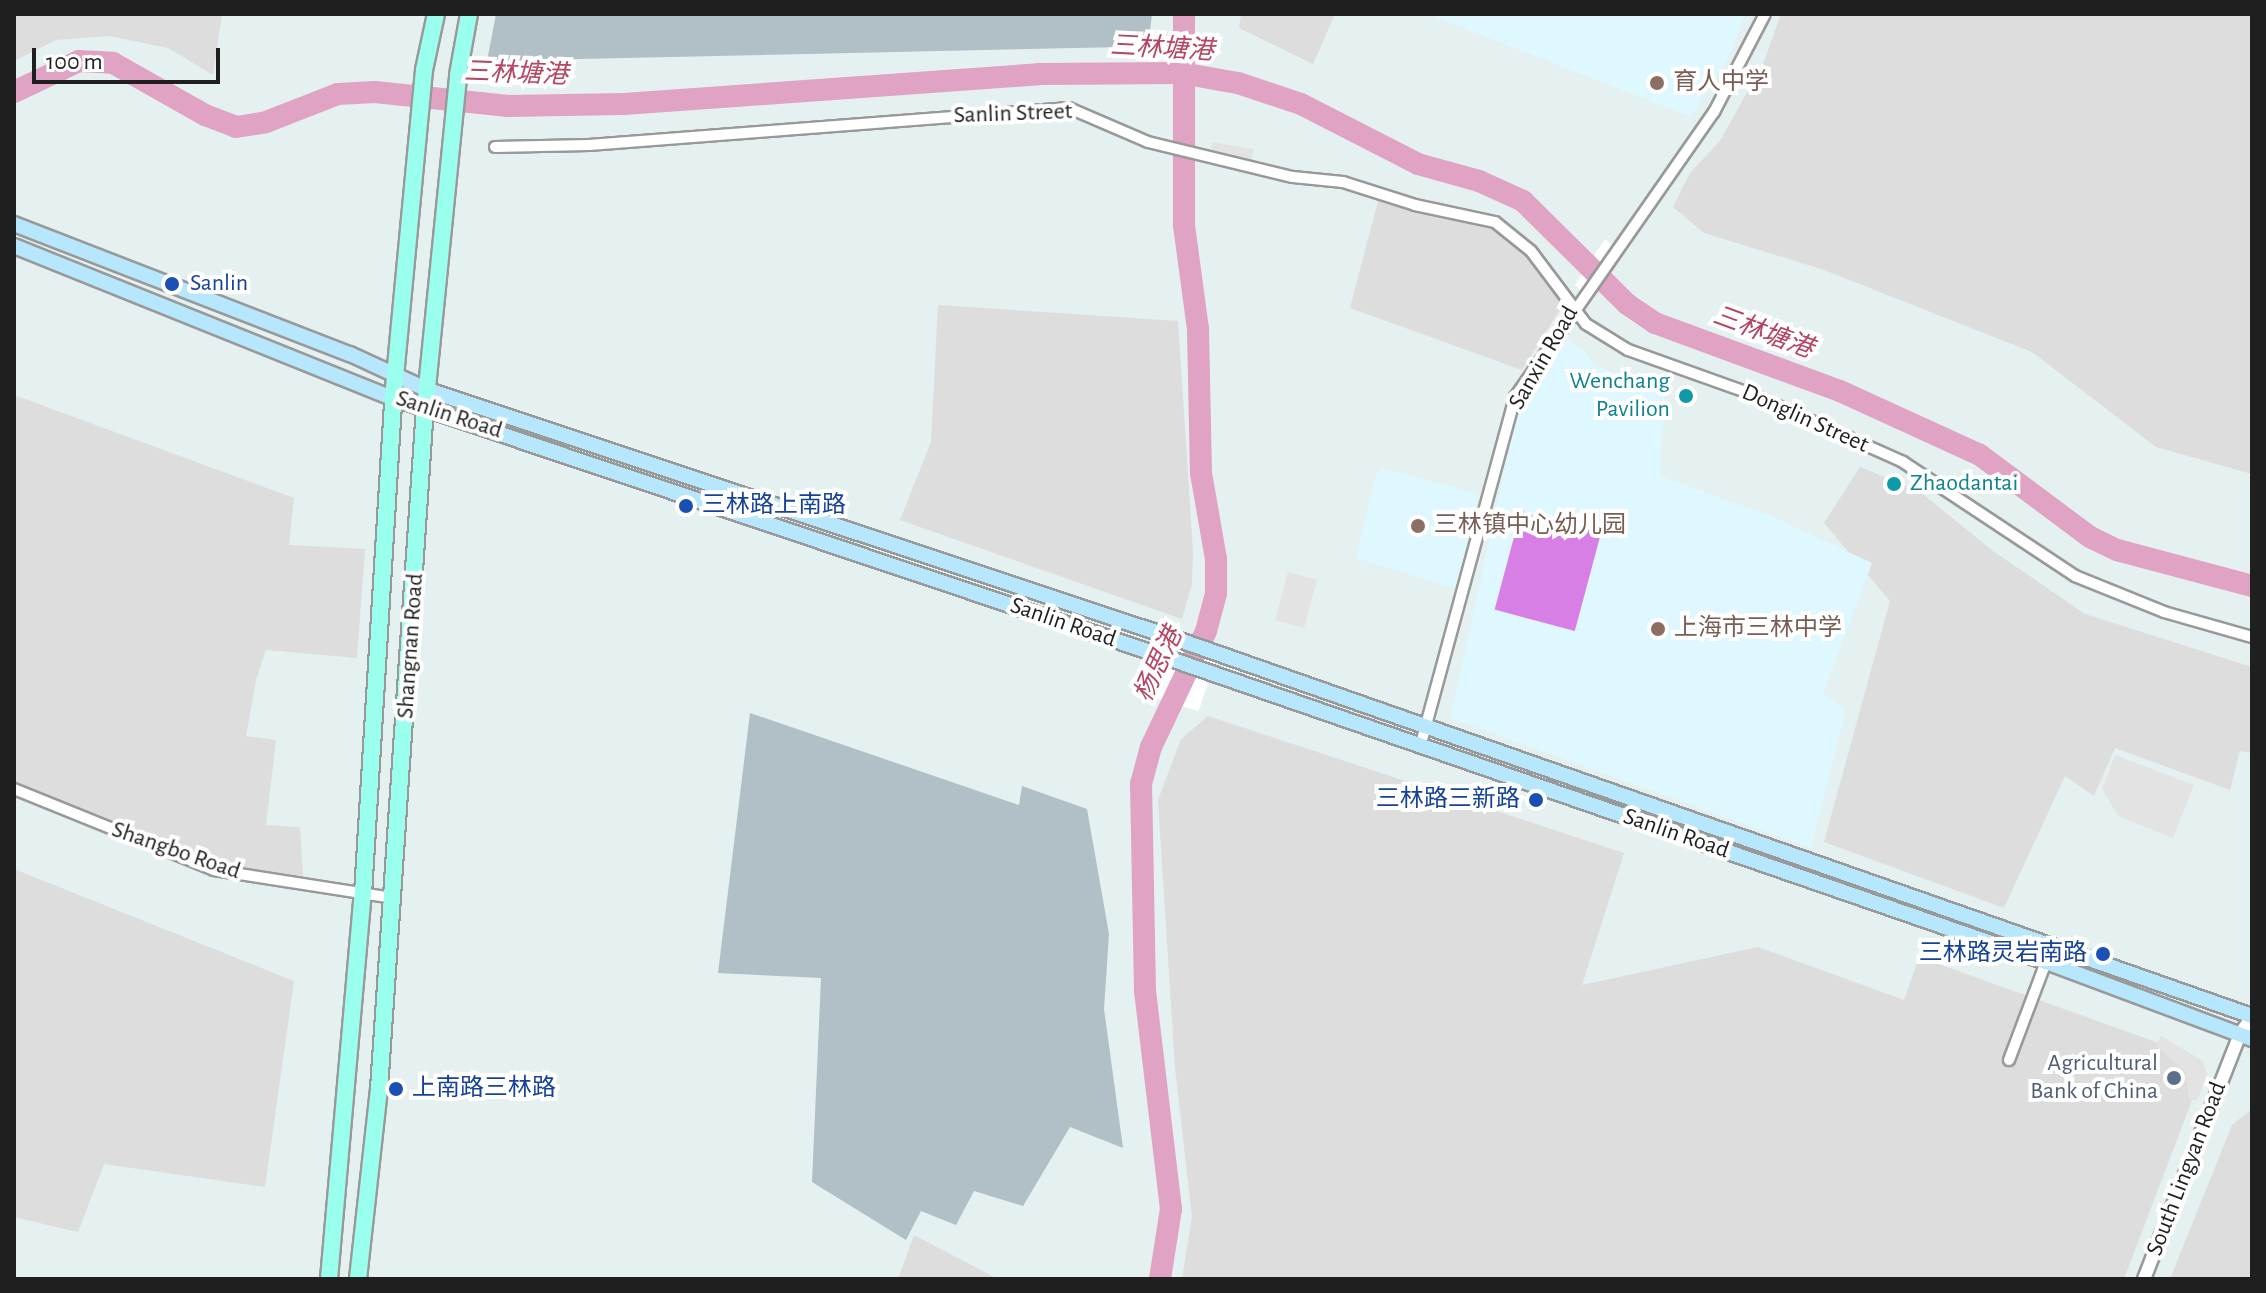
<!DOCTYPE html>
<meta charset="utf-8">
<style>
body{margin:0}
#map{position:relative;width:2266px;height:1293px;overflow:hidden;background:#e5f0f0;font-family:"Alegreya Sans","Noto Sans SC",sans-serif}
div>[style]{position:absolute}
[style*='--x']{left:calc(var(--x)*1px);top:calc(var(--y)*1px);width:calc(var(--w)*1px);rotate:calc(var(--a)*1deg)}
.residential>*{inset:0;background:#dcdddc}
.education>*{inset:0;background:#dff7ff}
.construction>*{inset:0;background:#b0c0c6}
.pitch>*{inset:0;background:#d77fe4;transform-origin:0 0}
.parking>*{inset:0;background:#e3e3e3;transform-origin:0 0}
.pier>*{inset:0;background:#fff;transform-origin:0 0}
.river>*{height:22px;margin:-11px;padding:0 11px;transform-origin:11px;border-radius:11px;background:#e0a3c3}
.roads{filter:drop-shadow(2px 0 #999) drop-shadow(-2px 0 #999) drop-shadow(0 2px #999) drop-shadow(0 -2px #999)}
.minor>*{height:10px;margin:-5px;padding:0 5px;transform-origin:5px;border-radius:5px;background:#fff}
.tertiary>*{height:12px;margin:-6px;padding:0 6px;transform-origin:6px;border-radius:6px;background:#fff}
.secondary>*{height:14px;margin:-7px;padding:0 7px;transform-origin:7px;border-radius:7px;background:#b6e7fd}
.primary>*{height:16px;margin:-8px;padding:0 8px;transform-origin:8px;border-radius:8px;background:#9bffed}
.dots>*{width:22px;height:22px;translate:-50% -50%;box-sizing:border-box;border:4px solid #fff;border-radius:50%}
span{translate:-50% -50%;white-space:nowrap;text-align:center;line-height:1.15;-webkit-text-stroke:8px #fff;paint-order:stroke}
.education-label{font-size:24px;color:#785e54}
.left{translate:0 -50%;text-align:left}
.street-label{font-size:24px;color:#1f1f1f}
.transit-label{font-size:24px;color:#164399}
.right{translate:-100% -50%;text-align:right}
.culture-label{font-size:24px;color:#0d838f}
.service-label{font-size:24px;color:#4e5e75}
.water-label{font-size:26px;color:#b54561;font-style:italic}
.frame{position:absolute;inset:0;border:16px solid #1f1f1f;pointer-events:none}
.scale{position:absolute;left:32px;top:48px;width:188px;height:36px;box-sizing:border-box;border:4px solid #1f1f1f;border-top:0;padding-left:10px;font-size:24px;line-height:28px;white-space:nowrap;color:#1f1f1f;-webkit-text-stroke:6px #fff;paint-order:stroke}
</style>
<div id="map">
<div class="residential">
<div style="clip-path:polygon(14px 14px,222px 14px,213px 75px,168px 48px,109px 36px,56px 40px,14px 61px)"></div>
<div style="clip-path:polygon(1241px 14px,1335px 14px,1313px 64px,1239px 28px)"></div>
<div style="clip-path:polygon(1781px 14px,2252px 14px,2252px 474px,2156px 447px,2032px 352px,1824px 270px,1704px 233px,1673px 207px,1690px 173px,1720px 141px,1763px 64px)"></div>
<div style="clip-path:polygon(1378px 201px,1490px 227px,1523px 252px,1563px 305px,1522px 370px,1350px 308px)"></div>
<div style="clip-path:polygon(938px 305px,1178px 321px,1193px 552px,1192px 584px,1182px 619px,900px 520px,931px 442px)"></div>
<div style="clip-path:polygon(14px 395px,294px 498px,289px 545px,365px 549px,357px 658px,266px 650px,256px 680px,246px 736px,276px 740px,266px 825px,300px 827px,303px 876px,216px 865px,14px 783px)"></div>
<div style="clip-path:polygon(1860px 467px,1919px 491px,1993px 551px,2085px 614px,2252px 667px,2252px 753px,2240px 751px,2230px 790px,2115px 748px,2094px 796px,2065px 776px,2004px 908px,1824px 842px,1890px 601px,1824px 523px)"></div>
<div style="clip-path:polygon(1208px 716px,1624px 853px,1582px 985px,1758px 947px,1904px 1000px,1919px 957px,2164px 1045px,2180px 1055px,2194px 1095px,2124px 1279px,1182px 1279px,1192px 1217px,1175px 1068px,1158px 800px,1181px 739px)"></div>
<div style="clip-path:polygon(14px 869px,294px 981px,265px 1187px,104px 1164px,78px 1232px,14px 1217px)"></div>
<div style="clip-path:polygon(2252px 1109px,2252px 1279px,2170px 1279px,2232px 1125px)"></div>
<div style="clip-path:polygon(914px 1235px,998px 1279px,898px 1279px)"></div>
</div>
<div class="education">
<div style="clip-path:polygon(1428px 14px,1745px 14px,1732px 50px,1691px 117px)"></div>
<div style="clip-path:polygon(1562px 337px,1585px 351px,1594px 365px,1665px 392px,1660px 476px,1769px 515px,1872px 563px,1823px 694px,1846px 710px,1811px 848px,1450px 718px,1519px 405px)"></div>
<div style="clip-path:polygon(1384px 469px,1479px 494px,1456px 589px,1356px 558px,1376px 474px)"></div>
</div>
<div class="construction">
<div style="clip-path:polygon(496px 14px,1152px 14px,1150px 31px,1124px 47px,487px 61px)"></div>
<div style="clip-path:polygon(750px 713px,1019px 805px,1022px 786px,1087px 809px,1109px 934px,1104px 1009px,1123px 1148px,1070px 1127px,1023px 1206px,974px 1191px,956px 1225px,921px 1211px,906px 1240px,812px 1182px,821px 978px,718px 973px)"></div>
</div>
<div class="pitch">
<div style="left:1521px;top:511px;width:83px;height:102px;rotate:15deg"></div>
</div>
<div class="parking">
<div style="left:1212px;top:142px;width:42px;height:12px;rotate:10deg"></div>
<div style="left:1288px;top:572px;width:30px;height:50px;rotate:15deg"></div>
<div style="clip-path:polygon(2115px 755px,2194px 785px,2173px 838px,2118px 816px,2102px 789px)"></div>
<div style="clip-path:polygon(2161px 1036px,2203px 1061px,2207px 1075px,2197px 1101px,2189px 1099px,2185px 1071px,2156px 1046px)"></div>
</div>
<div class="pier">
<div style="clip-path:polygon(1605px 239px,1621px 252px,1591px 300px,1575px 285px)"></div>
<div style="left:1167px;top:634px;width:54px;height:64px;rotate:18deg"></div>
</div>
<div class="river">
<div style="--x:14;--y:92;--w:72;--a:-25.5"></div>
<div style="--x:79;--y:61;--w:34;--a:3"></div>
<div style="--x:113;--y:63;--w:106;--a:29.5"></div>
<div style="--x:205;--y:115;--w:33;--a:21"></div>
<div style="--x:236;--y:127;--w:30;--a:-9"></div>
<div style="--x:266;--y:122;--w:77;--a:-21.3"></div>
<div style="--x:338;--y:94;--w:37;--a:-3"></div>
<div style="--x:375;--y:92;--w:134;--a:6"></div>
<div style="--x:508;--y:106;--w:116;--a:-1"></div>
<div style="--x:624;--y:104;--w:416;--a:-4.1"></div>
<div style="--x:1039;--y:74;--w:142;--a:-0.4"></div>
<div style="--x:1181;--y:73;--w:58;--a:10"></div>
<div style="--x:1238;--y:83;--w:66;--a:18.4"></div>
<div style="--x:1301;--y:104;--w:131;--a:27.1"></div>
<div style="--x:1418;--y:164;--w:63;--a:15.6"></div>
<div style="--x:1479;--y:181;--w:48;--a:24.4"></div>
<div style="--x:1523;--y:201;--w:146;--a:44.7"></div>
<div style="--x:1627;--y:304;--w:34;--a:34"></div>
<div style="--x:1655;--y:323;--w:197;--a:20.2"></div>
<div style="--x:1840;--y:391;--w:154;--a:24.6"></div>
<div style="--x:1980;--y:455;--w:137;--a:36.7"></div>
<div style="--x:2090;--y:537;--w:30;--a:26"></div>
<div style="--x:2117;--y:550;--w:140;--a:14.9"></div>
<div style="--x:1160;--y:1279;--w:71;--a:-81.1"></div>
<div style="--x:1171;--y:1209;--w:220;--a:-96.8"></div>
<div style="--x:1145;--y:991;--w:207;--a:-91.1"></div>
<div style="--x:1141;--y:784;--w:38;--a:-75"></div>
<div style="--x:1151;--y:747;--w:128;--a:-64.6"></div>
<div style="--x:1206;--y:631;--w:39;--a:-75"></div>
<div style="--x:1216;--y:593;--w:34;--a:-90"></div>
<div style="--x:1216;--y:559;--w:87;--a:-99.9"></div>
<div style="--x:1201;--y:473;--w:144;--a:-91.2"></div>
<div style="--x:1198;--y:329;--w:105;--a:-97.7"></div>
<div style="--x:1184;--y:225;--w:211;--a:-90"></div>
</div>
<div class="roads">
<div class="minor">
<div style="--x:495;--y:147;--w:94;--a:-1.2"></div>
<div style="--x:589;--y:145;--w:481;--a:-4.4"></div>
<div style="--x:1069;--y:108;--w:86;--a:23.3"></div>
<div style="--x:1148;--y:142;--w:149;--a:13.6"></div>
<div style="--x:1293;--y:177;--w:50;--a:5.7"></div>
<div style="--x:1343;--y:182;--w:76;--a:17.7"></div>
<div style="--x:1415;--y:205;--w:82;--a:12"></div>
<div style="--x:1495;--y:222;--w:46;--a:38.9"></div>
<div style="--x:1531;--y:251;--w:91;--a:53"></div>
<div style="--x:1586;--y:324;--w:49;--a:31.8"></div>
<div style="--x:1628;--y:350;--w:128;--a:19.6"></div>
<div style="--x:1749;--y:393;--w:169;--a:24.1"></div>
<div style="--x:1903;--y:462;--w:206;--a:33.5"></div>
<div style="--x:2075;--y:576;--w:96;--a:22"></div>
<div style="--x:2164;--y:612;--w:91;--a:15.9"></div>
<div style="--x:1420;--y:747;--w:363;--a:-74.8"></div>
<div style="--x:1515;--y:397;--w:348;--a:-55.1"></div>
<div style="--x:1714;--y:112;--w:110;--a:-62.5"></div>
<div style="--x:14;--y:789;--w:216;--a:22"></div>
<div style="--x:214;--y:870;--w:180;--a:8.9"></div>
<div style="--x:2009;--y:1060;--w:105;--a:-69.3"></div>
</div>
<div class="tertiary">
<div style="--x:2144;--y:1279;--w:263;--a:-68.6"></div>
<div style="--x:2240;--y:1034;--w:21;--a:-55"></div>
</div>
<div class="secondary">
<div style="--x:14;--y:224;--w:360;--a:21.2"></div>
<div style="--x:350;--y:354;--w:86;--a:24.8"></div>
<div style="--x:428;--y:390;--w:780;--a:18.39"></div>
<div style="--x:1168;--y:636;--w:1149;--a:19.32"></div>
<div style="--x:14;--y:246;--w:408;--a:21.9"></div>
<div style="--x:393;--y:398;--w:808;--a:18.55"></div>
<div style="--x:1159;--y:655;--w:939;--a:19.09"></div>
<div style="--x:2046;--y:962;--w:220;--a:20.5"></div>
</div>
<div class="primary">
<div style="--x:329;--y:1279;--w:386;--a:-85"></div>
<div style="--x:363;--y:894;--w:497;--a:-86.5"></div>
<div style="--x:393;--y:398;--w:329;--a:-84.6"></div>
<div style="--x:424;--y:70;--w:57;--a:-77.9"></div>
<div style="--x:358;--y:1279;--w:191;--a:-83.7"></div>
<div style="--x:379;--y:1089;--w:683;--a:-86.14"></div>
<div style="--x:425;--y:408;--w:335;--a:-84.3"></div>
<div style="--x:458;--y:75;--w:62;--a:-79.8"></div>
</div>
</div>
<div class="dots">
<div style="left:1657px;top:83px;background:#8d6e63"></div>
<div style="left:172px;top:284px;background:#1a4fb4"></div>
<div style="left:1686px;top:396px;background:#0f9aa8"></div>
<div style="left:1894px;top:484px;background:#0f9aa8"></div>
<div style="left:686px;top:506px;background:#1a4fb4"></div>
<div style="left:1418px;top:526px;background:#8d6e63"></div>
<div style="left:1658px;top:629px;background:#8d6e63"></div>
<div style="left:1536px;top:800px;background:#1a4fb4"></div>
<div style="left:2103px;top:954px;background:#1a4fb4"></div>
<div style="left:2174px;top:1078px;background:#5c6f8a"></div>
<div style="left:396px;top:1089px;background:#1a4fb4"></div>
</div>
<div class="education-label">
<span class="left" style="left:1673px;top:83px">育人中学</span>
<span class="left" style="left:1434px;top:526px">三林镇中心幼儿园</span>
<span class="left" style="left:1674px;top:629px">上海市三林中学</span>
</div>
<div class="street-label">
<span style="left:1013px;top:114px;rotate:-2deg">Sanlin Street</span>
<span style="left:1544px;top:358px;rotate:-60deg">Sanxin Road</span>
<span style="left:449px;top:415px;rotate:18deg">Sanlin Road</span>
<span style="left:1805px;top:419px;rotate:24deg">Donglin Street</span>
<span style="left:1063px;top:623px;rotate:19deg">Sanlin Road</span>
<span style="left:411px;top:646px;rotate:-86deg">Shangnan Road</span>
<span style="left:1676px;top:834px;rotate:19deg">Sanlin Road</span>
<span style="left:176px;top:851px;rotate:19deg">Shangbo Road</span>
<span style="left:2187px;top:1169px;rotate:-69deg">South Lingyan Road</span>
</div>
<div class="transit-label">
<span class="left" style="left:190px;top:284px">Sanlin</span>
<span class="left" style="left:702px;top:506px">三林路上南路</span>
<span class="right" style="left:1520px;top:800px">三林路三新路</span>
<span class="right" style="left:2087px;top:954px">三林路灵岩南路</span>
<span class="left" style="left:412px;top:1089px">上南路三林路</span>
</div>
<div class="culture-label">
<span class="right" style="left:1670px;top:396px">Wenchang<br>Pavilion</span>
<span class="left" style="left:1910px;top:484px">Zhaodantai</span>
</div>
<div class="service-label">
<span class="right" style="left:2158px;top:1078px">Agricultural<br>Bank of China</span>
</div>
<div class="water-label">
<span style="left:1162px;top:49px;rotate:3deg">三林塘港</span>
<span style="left:516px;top:74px;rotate:2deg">三林塘港</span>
<span style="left:1763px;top:333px;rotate:20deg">三林塘港</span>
<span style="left:1159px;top:665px;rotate:-65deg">杨思港</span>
</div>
<div class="frame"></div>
<div class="scale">100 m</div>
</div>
